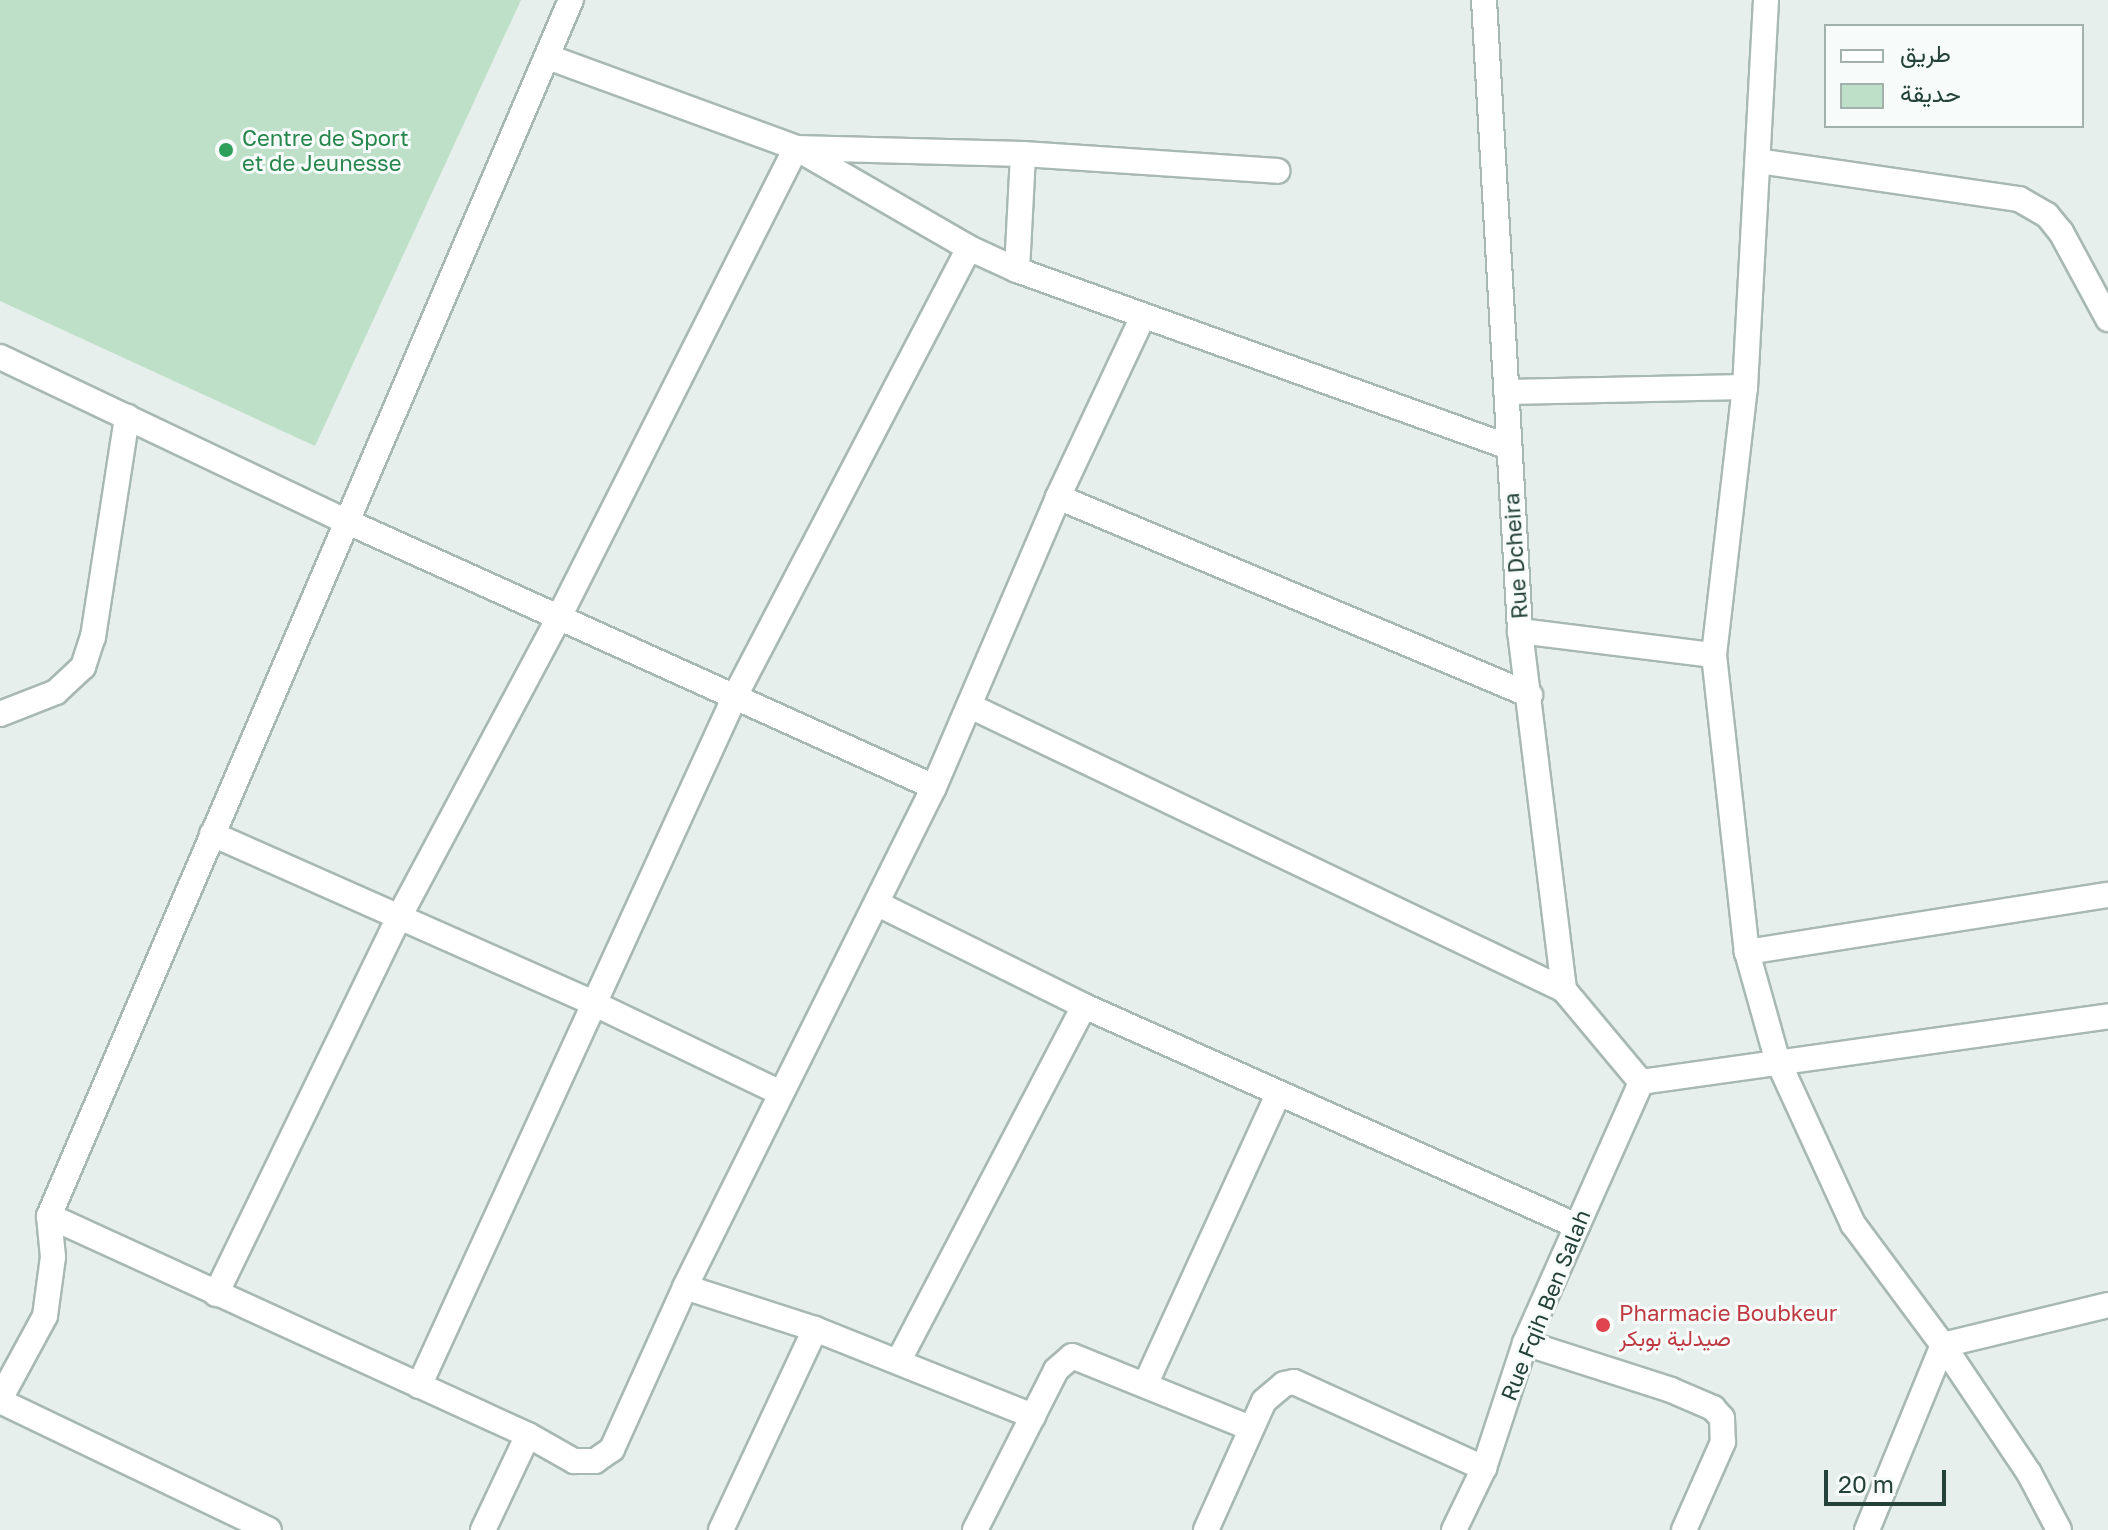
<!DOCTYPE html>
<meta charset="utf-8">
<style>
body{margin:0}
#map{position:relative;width:2108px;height:1530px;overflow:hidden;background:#e6efeb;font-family:"Golos Text",Vazirmatn,sans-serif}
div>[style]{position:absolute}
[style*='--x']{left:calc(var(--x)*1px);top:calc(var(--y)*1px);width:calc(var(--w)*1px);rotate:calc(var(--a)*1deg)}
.green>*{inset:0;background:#bfe0c8}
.roads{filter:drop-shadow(2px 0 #a8b8b2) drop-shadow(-2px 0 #a8b8b2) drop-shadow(0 2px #a8b8b2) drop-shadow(0 -2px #a8b8b2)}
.minor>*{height:24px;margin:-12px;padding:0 12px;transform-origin:12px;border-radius:12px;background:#fff}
.dots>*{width:22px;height:22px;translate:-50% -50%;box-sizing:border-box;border:4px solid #f7fbf9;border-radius:50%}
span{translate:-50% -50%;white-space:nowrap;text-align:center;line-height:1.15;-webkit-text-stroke:6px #f7fbf9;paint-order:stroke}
.leisure-label{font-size:22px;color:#27864d}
.left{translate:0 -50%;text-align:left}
.street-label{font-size:22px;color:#24423a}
.health-label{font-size:22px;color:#be3a42}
.legend{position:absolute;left:1824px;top:24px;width:260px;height:104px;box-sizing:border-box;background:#f7fbf9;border:2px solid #a3b1ad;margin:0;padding:10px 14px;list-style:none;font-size:24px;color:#24423a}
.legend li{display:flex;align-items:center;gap:16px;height:40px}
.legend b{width:40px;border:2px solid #a3b1ad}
.scale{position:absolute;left:1824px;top:1470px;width:122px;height:36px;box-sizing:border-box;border:4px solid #24423a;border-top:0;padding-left:10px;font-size:24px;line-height:28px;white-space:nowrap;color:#24423a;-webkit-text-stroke:6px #f7fbf9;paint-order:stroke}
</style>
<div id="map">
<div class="green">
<div style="clip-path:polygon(0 0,521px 0,315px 446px,0 301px)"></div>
</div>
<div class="roads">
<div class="minor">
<div style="--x:1484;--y:0;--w:632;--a:86.73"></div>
<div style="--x:1520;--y:631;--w:362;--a:83"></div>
<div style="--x:1564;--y:990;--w:120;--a:50.1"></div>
<div style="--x:1766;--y:0;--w:388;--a:93.1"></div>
<div style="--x:1745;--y:387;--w:270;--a:96.6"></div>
<div style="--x:1714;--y:655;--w:299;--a:83.7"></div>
<div style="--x:1747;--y:952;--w:111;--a:74.3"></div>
<div style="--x:1777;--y:1059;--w:182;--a:65.3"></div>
<div style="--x:1853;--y:1224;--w:151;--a:53.4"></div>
<div style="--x:1943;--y:1345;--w:154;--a:56.1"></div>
<div style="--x:2029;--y:1473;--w:64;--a:62.2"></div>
<div style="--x:548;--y:57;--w:264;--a:20.1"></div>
<div style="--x:796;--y:148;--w:200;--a:30"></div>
<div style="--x:969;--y:248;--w:53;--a:24.6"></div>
<div style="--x:1017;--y:270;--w:520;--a:19.79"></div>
<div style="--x:1758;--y:161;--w:264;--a:8.3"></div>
<div style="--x:2019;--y:199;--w:32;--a:30"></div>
<div style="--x:2047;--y:215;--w:22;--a:51"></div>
<div style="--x:2061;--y:232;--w:99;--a:61.6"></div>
<div style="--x:1017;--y:270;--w:116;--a:-87"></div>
<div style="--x:0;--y:357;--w:385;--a:25.4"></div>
<div style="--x:348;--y:522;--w:643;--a:24.33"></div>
<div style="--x:1508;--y:392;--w:237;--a:-1.2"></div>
<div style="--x:1058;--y:497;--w:512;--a:22.76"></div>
<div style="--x:1520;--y:631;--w:195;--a:7.1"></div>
<div style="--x:970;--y:706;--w:658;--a:25.55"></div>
<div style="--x:0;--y:714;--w:60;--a:-21.4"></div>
<div style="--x:56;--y:692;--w:37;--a:-43"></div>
<div style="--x:83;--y:667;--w:32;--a:-72"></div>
<div style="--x:93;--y:637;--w:223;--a:-81.2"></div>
<div style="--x:212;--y:834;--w:417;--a:23.9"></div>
<div style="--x:593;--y:1003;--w:208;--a:25.6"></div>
<div style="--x:878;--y:904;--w:230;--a:26.3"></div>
<div style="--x:1084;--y:1006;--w:540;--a:24.05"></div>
<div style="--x:1747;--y:952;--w:365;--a:-9"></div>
<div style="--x:1641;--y:1082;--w:472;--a:-8"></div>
<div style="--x:49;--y:1216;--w:527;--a:24.57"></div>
<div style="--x:528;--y:1435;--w:53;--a:29.5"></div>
<div style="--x:574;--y:1461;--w:21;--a:0"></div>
<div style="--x:595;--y:1461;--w:21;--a:-35"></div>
<div style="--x:612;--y:1449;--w:178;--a:-65.7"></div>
<div style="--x:685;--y:1287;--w:559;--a:-63.53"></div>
<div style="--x:934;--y:787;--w:315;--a:-66.8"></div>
<div style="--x:1058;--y:497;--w:200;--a:-64.8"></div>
<div style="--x:685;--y:1287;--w:137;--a:17.9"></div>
<div style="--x:815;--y:1329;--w:235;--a:21.8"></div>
<div style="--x:216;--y:1294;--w:419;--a:-64.1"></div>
<div style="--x:399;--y:917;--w:342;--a:-61.9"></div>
<div style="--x:560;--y:615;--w:523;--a:-63.19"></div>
<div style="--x:796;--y:148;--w:227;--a:1.5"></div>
<div style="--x:1023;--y:154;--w:255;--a:3.8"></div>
<div style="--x:1525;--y:1343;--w:153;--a:17.8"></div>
<div style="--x:1671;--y:1390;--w:46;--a:23.2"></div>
<div style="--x:1713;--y:1408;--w:13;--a:48"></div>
<div style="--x:1722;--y:1418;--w:24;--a:88"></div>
<div style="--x:1723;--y:1442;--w:96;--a:113.9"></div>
<div style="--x:899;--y:1360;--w:399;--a:-62.4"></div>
<div style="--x:1145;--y:1385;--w:319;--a:-65.4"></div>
<div style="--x:419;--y:1386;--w:759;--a:-65.39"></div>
<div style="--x:735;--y:696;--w:505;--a:-62.42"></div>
<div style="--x:0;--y:1399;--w:94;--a:-61.5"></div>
<div style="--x:45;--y:1316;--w:60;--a:-82.3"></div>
<div style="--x:53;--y:1257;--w:41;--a:-95.6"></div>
<div style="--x:49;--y:1216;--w:1323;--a:-66.77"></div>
<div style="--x:0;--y:1401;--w:298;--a:25.6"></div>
<div style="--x:483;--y:1530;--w:105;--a:-64.7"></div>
<div style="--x:721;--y:1530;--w:222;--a:-64.9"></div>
<div style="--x:975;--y:1530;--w:179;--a:-63.1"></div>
<div style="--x:1056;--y:1370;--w:21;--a:-41"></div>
<div style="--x:1072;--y:1356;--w:192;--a:22"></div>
<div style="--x:1206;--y:1530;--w:141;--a:-65.8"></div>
<div style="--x:1264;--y:1401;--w:26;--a:-40"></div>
<div style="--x:1284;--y:1384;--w:10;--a:-11"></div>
<div style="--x:1294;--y:1382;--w:209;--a:24.4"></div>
<div style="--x:1454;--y:1530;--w:69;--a:-64.2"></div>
<div style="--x:1484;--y:1468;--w:132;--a:-71.8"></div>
<div style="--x:1525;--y:1343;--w:286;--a:-66"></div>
<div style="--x:1867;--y:1530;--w:200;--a:-67.7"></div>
<div style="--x:1943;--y:1345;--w:170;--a:-13.6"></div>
</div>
</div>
<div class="dots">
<div style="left:226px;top:150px;background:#2e9e5b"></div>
<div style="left:1603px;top:1325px;background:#e0444e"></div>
</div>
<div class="leisure-label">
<span class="left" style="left:242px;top:150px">Centre de Sport<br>et de Jeunesse</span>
</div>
<div class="street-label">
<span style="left:1515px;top:556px;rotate:-94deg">Rue Dcheira</span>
<span style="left:1545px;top:1305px;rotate:-68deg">Rue Fqih Ben Salah</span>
</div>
<div class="health-label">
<span class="left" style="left:1619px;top:1325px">Pharmacie Boubkeur<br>صيدلية بوبكر</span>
</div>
<ul class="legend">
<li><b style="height:10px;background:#fff"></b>طريق</li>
<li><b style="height:22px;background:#bfe0c8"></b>حديقة</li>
</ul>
<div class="scale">20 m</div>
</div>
